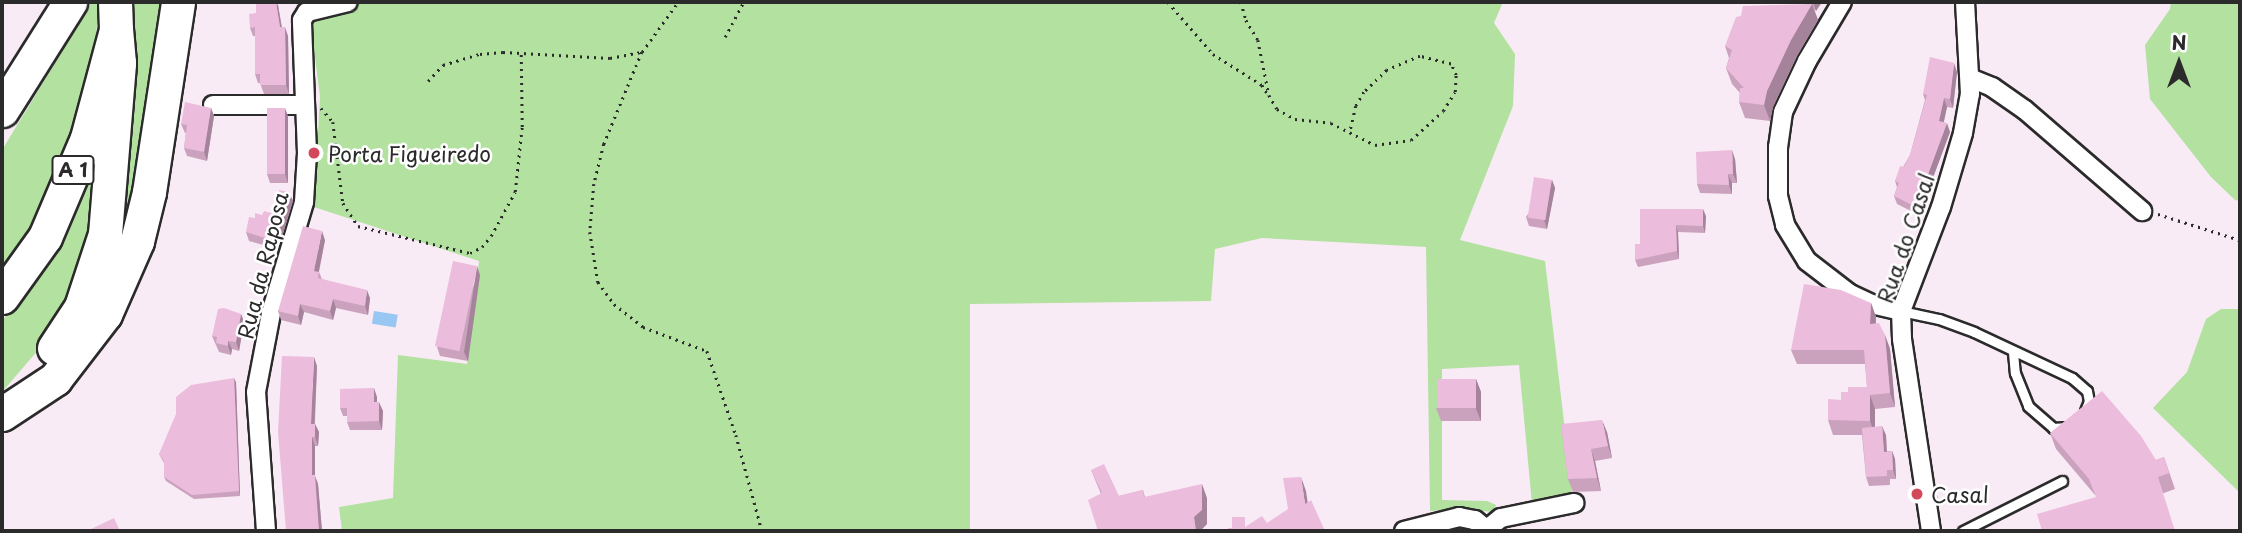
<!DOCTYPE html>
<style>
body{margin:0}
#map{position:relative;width:2242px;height:533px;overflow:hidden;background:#f9ebf5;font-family:"Playpen Sans",sans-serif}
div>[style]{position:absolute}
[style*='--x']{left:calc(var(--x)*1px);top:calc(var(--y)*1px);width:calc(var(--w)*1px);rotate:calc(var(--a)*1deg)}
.green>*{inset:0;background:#b2e1a0}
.water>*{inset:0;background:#97c7f2;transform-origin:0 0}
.path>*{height:2.5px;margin-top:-1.25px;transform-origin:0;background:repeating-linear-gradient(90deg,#2b2b2b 0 2px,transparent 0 7px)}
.roads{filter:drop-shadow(2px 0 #2b2b2b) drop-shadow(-2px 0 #2b2b2b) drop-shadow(0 2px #2b2b2b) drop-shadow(0 -2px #2b2b2b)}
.service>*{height:9px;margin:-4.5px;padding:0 4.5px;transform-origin:4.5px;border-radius:4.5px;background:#fff}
.minor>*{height:18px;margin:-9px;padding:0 9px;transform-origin:9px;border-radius:9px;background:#fff}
.motorway>*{height:33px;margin:-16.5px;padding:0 16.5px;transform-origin:16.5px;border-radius:16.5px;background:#fff}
.wall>*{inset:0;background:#cba2be}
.shaded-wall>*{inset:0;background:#a5849b}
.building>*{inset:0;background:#ecbcdd;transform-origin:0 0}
.dots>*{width:19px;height:19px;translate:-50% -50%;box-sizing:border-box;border:4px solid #fff;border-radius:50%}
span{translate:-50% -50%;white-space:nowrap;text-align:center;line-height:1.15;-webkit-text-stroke:5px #fff;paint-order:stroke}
.shield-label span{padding:2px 5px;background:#fff;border:2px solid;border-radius:5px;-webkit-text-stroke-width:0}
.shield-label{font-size:19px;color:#2b2b2b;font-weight:700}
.poi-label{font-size:21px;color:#2b2b2b}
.left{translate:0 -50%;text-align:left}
.street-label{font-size:21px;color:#2b2b2b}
.frame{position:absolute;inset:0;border:4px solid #2b2b2b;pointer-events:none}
.north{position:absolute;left:2144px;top:28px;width:70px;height:70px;-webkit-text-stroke:5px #fff;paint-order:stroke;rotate:0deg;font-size:19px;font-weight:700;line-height:28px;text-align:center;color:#2b2b2b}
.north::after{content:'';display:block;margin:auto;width:24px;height:32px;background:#2b2b2b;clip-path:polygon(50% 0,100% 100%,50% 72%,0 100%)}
</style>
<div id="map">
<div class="green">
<div style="clip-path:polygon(92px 2px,98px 2px,96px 43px,68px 156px,23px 248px,2px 275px,2px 150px)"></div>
<div style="clip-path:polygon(132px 2px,167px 2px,127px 237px,82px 320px,132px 19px)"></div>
<div style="clip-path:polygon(308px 2px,1503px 2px,1494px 23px,1515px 54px,1513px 106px,1460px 240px,1545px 261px,1573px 498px,1532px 504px,1519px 365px,1442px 369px,1442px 500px,1487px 501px,1496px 505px,1494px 512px,1459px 509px,1430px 511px,1426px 247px,1262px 238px,1215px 249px,1211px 301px,970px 304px,970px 531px,342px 531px,339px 507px,393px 498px,398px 355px,467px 364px,479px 261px,314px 207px,320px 97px)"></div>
<div style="clip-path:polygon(2171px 2px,2240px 2px,2240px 201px,2235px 200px,2211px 177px,2150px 99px,2145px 45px,2170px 9px)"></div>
<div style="clip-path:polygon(102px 118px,99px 197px,77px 280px,52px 334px,2px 392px,2px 321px,49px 260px)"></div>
<div style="clip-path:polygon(2221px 309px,2240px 309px,2240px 493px,2153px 408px,2187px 372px,2206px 319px)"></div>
</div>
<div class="water">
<div style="left:374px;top:311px;width:24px;height:13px;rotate:9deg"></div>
</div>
<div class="path">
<div style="--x:1168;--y:2;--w:69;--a:49.1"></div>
<div style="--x:1213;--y:54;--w:58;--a:32.3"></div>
<div style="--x:1262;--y:85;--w:9;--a:58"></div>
<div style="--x:1241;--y:2;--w:19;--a:74"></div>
<div style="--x:1246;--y:20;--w:23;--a:59"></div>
<div style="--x:1258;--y:40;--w:56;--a:78.7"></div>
<div style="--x:1269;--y:95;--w:16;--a:60"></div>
<div style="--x:1277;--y:109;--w:21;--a:29"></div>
<div style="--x:1295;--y:119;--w:36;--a:6"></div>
<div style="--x:1331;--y:123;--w:49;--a:26.6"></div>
<div style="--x:1375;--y:145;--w:36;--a:-8"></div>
<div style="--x:1411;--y:140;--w:43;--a:-42.2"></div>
<div style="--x:1443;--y:111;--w:22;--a:-58"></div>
<div style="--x:1455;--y:92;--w:17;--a:-87"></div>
<div style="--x:1456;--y:75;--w:12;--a:-114"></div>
<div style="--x:1451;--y:64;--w:32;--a:-166"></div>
<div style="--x:1420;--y:56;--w:36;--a:157"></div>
<div style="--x:1387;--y:70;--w:32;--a:136"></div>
<div style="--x:1364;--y:92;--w:16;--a:120"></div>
<div style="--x:1356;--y:106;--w:27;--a:103"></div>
<div style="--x:725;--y:37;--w:40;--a:-62"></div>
<div style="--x:642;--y:52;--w:100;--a:112.4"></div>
<div style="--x:604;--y:144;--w:41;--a:104"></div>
<div style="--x:594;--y:184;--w:48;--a:94.8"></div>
<div style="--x:590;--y:232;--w:51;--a:80.9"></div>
<div style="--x:598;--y:282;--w:27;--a:54"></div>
<div style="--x:614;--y:304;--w:37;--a:38"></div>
<div style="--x:643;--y:327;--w:68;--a:20.6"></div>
<div style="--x:707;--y:351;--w:89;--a:71"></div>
<div style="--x:736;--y:435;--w:99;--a:74.8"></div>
<div style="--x:428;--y:81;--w:22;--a:-47"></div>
<div style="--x:443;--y:65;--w:39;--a:-17"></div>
<div style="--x:480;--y:54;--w:23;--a:-5"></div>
<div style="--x:503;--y:52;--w:107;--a:3.2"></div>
<div style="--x:610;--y:58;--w:33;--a:-11"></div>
<div style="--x:642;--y:52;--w:62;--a:-54.2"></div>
<div style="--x:321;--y:108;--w:18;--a:49"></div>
<div style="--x:333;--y:122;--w:82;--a:83"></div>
<div style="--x:343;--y:203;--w:27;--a:57"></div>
<div style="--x:358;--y:226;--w:115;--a:13.6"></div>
<div style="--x:470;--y:253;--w:13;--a:-27"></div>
<div style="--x:482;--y:247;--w:14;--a:-51"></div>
<div style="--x:491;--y:236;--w:50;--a:-61.4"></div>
<div style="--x:515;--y:192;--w:65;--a:-83.9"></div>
<div style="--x:522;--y:127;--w:73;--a:-90.8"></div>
<div style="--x:2158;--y:214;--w:86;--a:17.6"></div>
</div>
<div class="roads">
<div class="service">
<div style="--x:1901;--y:311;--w:39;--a:12"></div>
<div style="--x:1939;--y:319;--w:37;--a:20"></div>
<div style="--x:1974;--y:332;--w:108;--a:25.1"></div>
<div style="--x:2072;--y:378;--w:20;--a:41"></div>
<div style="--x:2087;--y:391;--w:10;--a:79"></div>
<div style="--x:2089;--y:401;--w:11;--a:112"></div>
<div style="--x:2013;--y:352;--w:21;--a:85"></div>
<div style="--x:2015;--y:373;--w:35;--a:68"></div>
<div style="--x:2028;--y:406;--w:33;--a:41"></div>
<div style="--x:2053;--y:428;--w:14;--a:-4"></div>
<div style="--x:1963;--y:531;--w:111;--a:-26.8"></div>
</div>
<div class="minor">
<div style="--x:1842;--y:2;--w:69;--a:120.7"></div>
<div style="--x:1807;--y:61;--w:56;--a:115.2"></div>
<div style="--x:1783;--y:112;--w:35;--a:98"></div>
<div style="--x:1778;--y:147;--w:49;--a:90"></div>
<div style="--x:1778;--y:196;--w:30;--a:76"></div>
<div style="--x:1785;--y:225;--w:42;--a:58.6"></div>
<div style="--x:1807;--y:261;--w:54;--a:37.5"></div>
<div style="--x:1850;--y:294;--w:23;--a:25"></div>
<div style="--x:1871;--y:304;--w:31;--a:13"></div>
<div style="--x:1970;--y:78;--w:24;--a:22"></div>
<div style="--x:1992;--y:87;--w:40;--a:34.9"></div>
<div style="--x:2025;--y:110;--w:155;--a:40.8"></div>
<div style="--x:213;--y:105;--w:91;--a:0"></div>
<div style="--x:1486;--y:530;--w:19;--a:-39"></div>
<div style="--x:1501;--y:518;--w:75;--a:-11.6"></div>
<div style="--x:266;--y:531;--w:139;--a:-94.1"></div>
<div style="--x:256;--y:392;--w:80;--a:-79.2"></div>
<div style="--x:271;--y:313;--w:116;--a:-73.4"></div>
<div style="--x:304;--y:202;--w:49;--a:-86.5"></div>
<div style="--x:307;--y:153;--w:133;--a:-92.2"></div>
<div style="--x:302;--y:20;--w:9;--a:-58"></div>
<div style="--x:307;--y:12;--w:42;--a:-13.7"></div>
<div style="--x:1404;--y:531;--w:57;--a:-14.3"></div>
<div style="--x:1459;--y:517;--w:16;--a:11"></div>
<div style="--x:1475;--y:520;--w:17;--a:40"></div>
<div style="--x:1931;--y:531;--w:194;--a:-98.6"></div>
<div style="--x:1902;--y:339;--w:28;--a:-92"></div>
<div style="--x:1901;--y:311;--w:111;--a:-69"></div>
<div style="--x:1941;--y:207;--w:77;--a:-73.4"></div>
<div style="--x:1963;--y:133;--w:40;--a:-80"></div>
<div style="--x:1970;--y:94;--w:92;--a:-93.1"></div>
</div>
<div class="motorway">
<div style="--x:2;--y:110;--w:128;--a:-57.8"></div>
<div style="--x:2;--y:297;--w:74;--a:-54.4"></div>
<div style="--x:45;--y:237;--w:108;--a:-67"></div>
<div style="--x:87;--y:138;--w:112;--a:-75"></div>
<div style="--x:116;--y:30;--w:28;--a:-92"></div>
<div style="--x:54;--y:348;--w:49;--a:-56.6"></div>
<div style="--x:81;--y:307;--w:77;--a:-71.8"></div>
<div style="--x:105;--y:234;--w:172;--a:-85.3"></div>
<div style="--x:119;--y:63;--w:33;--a:-95"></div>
<div style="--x:2;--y:414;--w:64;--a:-33.4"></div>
<div style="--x:55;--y:379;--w:82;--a:-52.4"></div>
<div style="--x:105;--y:314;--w:80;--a:-66.3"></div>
<div style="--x:137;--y:241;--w:50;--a:-76.2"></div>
<div style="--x:149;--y:192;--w:192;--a:-81.3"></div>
</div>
</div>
<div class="wall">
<div style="clip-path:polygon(1802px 2px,1822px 2px,1816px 11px,1814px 9px,1818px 20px,1797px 56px,1773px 107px,1770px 121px,1745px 118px,1739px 102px,1740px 93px,1732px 84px,1726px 68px,1729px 58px,1725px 46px,1806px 4px)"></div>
<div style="clip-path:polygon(278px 5px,282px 27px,288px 36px,289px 94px,264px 94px,260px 83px,258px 83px,255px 74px,255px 36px,253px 36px,250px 28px,256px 13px)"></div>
<div style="clip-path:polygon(1957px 72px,1953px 108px,1947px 107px,1944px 122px,1950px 132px,1919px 215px,1897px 204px,1894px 196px,1897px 187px,1895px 181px,1910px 155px,1925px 100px,1923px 94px)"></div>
<div style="clip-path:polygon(211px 108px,214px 116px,207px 161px,187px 156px,184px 148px,186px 133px,185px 133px,181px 124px)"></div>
<div style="clip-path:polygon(288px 116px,288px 183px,270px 183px,267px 174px)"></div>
<div style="clip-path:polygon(1735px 159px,1737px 183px,1732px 183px,1732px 194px,1700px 193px,1697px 184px)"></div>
<div style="clip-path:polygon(1552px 180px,1555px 188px,1547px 229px,1529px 226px,1526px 217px)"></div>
<div style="clip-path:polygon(289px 192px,293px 201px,281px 240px,275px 238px,274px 248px,249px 241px,246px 232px,255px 218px,262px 215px,274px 214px)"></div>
<div style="clip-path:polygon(1640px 209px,1706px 216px,1705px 233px,1678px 232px,1679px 259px,1638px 267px,1635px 260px,1640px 244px)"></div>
<div style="clip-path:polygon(325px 240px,319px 272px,322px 279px,370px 298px,368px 315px,336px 308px,333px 320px,304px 312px,301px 325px,281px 320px,278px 311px)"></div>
<div style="clip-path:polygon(480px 275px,468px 361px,440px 356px,437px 347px)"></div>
<div style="clip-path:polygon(1871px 303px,1876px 317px,1876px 323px,1885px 335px,1890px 349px,1895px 407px,1875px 409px,1875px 427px,1886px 435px,1887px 451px,1892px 451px,1895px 459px,1896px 479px,1890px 479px,1890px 485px,1869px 486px,1866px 477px,1862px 435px,1833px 435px,1828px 420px,1841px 400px,1848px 392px,1867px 387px,1865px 364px,1797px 364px,1791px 350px)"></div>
<div style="clip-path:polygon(241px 314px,244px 322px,239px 351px,232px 349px,231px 355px,219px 352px,212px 336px)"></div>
<div style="clip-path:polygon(317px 366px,315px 424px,319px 432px,318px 446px,315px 446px,315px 476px,318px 484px,322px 531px,286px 531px)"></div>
<div style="clip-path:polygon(1476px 379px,1481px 392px,1481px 421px,1441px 421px,1436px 408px)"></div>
<div style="clip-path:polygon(236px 382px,240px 496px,194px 499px,166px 481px,164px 477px,164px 463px,159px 454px)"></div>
<div style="clip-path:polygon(377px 397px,377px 402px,383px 411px,382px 430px,350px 430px,347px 422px,347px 416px,343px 416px,340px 408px)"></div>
<div style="clip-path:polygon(1561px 424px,1607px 432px,1612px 458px,1595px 461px,1601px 491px,1573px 492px,1568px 479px)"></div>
<div style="clip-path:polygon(2050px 433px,2156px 460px,2164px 457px,2175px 489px,2164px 493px,2095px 495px,2056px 449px)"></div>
<div style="clip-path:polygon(1091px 470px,1119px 496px,1143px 490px,1145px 497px,1207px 498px,1207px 524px,1200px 531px,1101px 494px)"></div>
</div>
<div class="shaded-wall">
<div style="clip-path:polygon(276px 2px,278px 5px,283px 36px,280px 27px)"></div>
<div style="clip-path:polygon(1813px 2px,1822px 2px,1816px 11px)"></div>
<div style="clip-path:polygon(1812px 4px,1818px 20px,1797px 56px,1773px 107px,1770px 121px,1764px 105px,1767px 91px,1791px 40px)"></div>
<div style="clip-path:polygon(285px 27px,288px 36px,289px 94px,286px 85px)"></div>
<div style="clip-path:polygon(1954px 63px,1957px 72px,1953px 108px,1950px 99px)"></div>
<div style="clip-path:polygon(1944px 98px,1947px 107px,1942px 129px,1939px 121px)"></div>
<div style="clip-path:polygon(211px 108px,214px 116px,207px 161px,204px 152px)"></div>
<div style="clip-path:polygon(285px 108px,288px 116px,288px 183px,285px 174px)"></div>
<div style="clip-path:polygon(1947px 123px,1950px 132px,1919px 215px,1916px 207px)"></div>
<div style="clip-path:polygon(1732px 150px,1735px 159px,1737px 183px,1733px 174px)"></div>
<div style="clip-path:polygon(1728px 174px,1732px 183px,1732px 194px,1729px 185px)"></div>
<div style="clip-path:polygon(1552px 180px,1555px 188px,1547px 229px,1544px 220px)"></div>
<div style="clip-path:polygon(289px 192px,293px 201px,281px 240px,278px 231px)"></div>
<div style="clip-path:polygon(1703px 209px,1706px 216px,1705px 233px,1703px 226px)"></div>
<div style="clip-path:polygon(1676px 225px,1678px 232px,1679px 259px,1677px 251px)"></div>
<div style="clip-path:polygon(272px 230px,275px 238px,274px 248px,271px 240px)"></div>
<div style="clip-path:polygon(322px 231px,325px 240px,317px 280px,314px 271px)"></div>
<div style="clip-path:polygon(477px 266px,480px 275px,468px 361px,464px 352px)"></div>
<div style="clip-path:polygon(367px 290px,370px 298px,368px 315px,365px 306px)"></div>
<div style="clip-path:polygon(333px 299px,336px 308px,333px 320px,330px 311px)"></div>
<div style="clip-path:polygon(1871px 303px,1876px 317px,1875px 338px,1870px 324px)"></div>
<div style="clip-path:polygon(300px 304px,304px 312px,301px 325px,298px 316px)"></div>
<div style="clip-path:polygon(241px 314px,244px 322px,239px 351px,236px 342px)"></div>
<div style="clip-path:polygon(1885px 335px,1890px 349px,1895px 407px,1890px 393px)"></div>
<div style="clip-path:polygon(228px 341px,232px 349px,231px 355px,228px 346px)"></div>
<div style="clip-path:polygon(314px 357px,317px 366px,314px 432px,311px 424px)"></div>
<div style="clip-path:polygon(234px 378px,236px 382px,240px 496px,239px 491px)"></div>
<div style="clip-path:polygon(1476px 379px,1481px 392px,1481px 421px,1476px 409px)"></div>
<div style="clip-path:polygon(374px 388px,377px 397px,377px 411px,374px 402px)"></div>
<div style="clip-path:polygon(1870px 395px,1875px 409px,1875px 435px,1870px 421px)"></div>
<div style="clip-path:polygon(379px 402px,383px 411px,382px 430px,379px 421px)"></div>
<div style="clip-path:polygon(1602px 420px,1607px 432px,1612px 458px,1608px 446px)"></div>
<div style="clip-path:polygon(315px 424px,319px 432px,318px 446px,315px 437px)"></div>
<div style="clip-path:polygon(1882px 426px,1886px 435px,1887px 460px,1884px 452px)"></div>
<div style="clip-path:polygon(312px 437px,315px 446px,315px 476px,318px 484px,322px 531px,319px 531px,312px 475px)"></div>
<div style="clip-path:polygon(1591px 449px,1595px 461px,1601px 491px,1597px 478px)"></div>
<div style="clip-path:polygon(1892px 451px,1895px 459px,1896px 479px,1893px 470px)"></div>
<div style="clip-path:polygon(1301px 477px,1306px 491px,1310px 518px,1305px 504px)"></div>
<div style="clip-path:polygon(1202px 484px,1207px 498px,1207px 524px,1200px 531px,1196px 531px,1194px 517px)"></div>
</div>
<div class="building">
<div style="clip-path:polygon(256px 2px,276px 2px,280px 27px,285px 27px,286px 85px,260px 85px,260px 74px,255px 74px,255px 27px,250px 28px,249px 14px,256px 13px)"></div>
<div style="clip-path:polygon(1812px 4px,1791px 40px,1767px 91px,1764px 105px,1739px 102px,1740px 88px,1744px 88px,1726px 68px,1732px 50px,1725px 46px,1736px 17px,1741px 16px,1743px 6px)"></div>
<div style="clip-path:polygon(1930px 57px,1954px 63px,1950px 99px,1944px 98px,1939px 121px,1947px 123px,1916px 207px,1894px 196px,1899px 183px,1895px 181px,1900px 166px,1904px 167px,1910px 155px,1927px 95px,1923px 94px)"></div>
<div style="clip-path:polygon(185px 102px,211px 108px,204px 152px,184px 148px,187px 125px,181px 124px)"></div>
<div style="left:267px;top:108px;width:18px;height:66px"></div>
<div style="clip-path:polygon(1732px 150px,1733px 174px,1728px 174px,1729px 185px,1697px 184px,1696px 152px)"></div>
<div style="left:1534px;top:177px;width:18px;height:41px;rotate:9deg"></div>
<div style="clip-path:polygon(279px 190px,289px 192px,278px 231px,272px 230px,271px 240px,246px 232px,249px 217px,255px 218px,255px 213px,262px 215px,264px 211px,274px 214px)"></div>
<div style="clip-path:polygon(1640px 209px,1703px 209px,1703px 226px,1676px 225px,1677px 251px,1635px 260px,1635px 244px,1640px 244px)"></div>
<div style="clip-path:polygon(303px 226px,322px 231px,314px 271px,319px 272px,318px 278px,367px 290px,365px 306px,333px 299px,330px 311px,300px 304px,298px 316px,278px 311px)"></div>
<div style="left:453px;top:261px;width:25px;height:87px;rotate:12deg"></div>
<div style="clip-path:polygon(1804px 284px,1841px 290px,1871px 303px,1870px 324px,1879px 323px,1885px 335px,1890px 393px,1870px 395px,1870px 421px,1828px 420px,1828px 399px,1841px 400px,1841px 392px,1848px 392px,1848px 387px,1867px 387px,1864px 350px,1791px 350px)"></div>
<div style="clip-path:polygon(224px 308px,241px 314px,236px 342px,228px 341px,228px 346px,216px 343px,217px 337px,212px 336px,218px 309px)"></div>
<div style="clip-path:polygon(282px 356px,314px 357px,311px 424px,315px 424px,315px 437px,312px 437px,312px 475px,315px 475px,319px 531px,286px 531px,278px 432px)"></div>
<div style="clip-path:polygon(234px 378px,239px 491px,192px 495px,164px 477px,164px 461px,159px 454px,176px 414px,176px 397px,191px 385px)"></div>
<div style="left:1437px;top:379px;width:39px;height:29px"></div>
<div style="clip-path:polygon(374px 388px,374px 402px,379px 402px,379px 421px,347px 422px,347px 408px,340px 408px,340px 389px)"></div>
<div style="clip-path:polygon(2102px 391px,2141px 436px,2156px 460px,2164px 457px,2169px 473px,2158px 477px,2175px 531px,2042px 531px,2037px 514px,2096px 497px,2089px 479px,2050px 433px)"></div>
<div style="clip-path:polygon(1602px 420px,1608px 446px,1591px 449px,1597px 478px,1568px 479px,1561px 424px)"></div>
<div style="clip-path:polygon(1882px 426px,1884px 452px,1892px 451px,1893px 470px,1887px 470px,1887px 476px,1866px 477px,1862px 428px)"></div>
<div style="clip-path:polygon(1104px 464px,1119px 496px,1143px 490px,1144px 497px,1202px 484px,1202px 510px,1194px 517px,1196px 531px,1098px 531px,1088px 500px,1102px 493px,1091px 470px)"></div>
<div style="clip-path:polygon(1301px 477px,1305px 504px,1311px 500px,1325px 531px,1228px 531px,1228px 528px,1232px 528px,1232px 517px,1245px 517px,1245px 527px,1262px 516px,1267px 523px,1288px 509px,1283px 478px)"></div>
<div style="clip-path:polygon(114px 518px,120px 531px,87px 531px)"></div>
</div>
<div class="dots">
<div style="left:314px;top:153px;background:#d1495b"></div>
<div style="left:1917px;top:494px;background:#d1495b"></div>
</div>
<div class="shield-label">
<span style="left:73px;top:170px">A 1</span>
</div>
<div class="poi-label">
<span class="left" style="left:328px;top:153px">Porta Figueiredo</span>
<span class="left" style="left:1931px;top:494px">Casal</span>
</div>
<div class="street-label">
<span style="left:1905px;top:238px;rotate:-71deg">Rua do Casal</span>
<span style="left:262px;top:265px;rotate:-76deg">Rua da Raposa</span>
</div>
<div class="frame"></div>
<div class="north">N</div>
</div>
